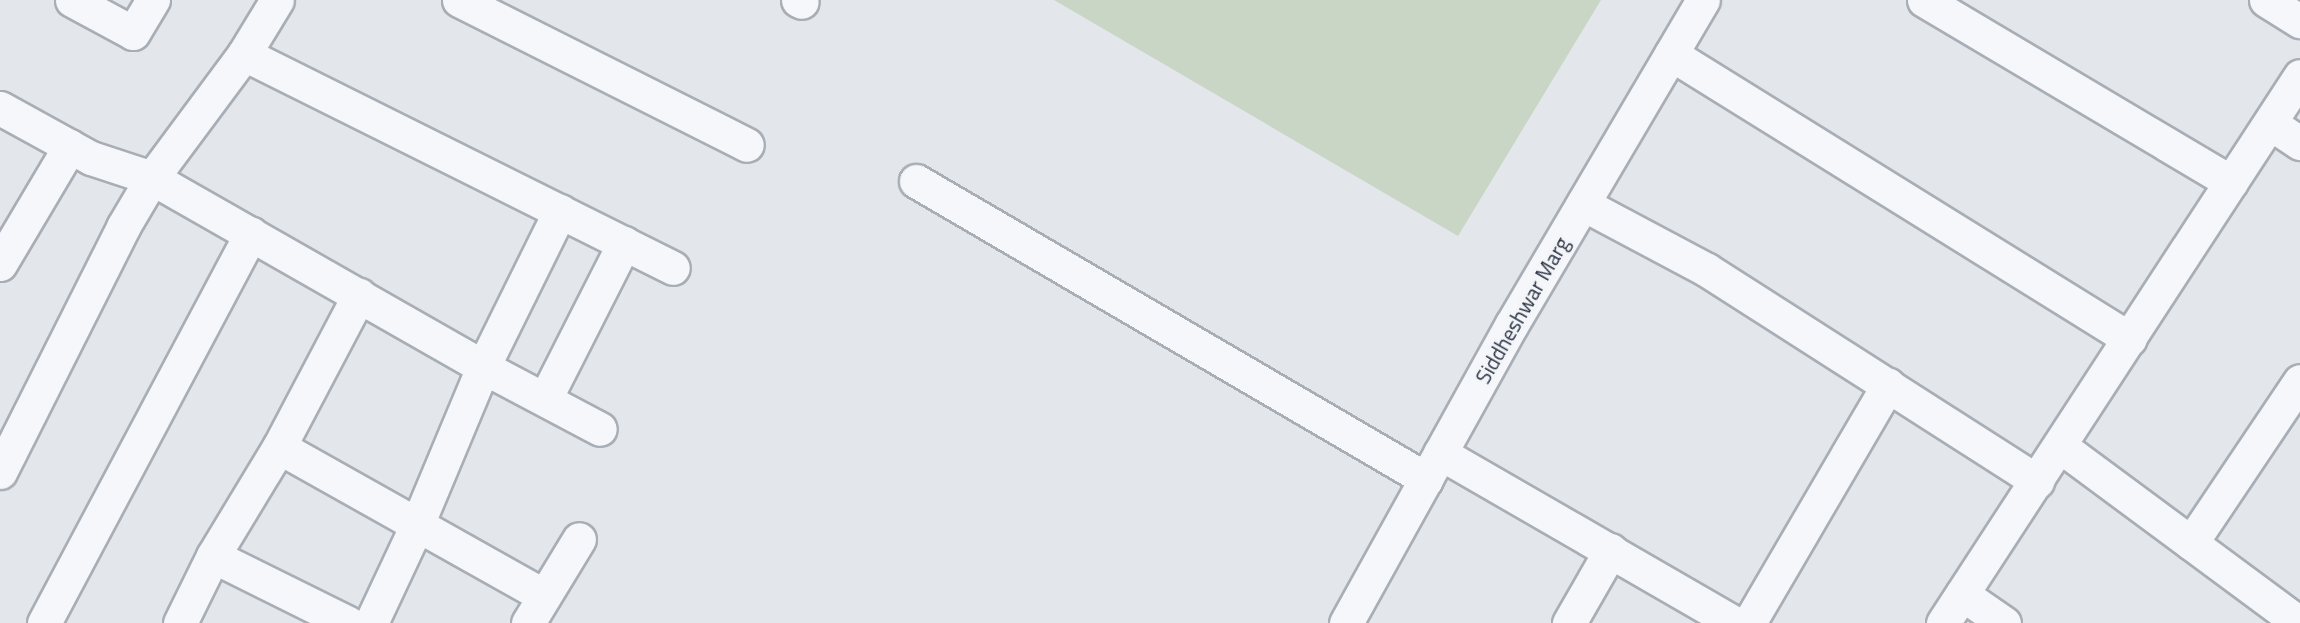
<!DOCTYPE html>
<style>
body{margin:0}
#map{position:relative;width:2300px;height:623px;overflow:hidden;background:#e3e7eb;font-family:"Titillium Web",sans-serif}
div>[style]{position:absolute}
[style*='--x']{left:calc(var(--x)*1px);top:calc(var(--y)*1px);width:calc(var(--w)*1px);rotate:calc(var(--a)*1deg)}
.green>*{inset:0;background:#c9d5c5}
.roads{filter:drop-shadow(2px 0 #a8aeb6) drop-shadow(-2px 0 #a8aeb6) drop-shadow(0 2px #a8aeb6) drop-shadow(0 -2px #a8aeb6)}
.minor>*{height:33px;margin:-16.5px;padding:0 16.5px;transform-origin:16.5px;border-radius:16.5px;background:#f6f7fa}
span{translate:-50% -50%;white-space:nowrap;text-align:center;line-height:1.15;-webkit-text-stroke:6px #f3f5f9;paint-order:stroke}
.street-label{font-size:21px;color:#2b3444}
</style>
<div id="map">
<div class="green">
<div style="clip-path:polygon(1054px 0,1601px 0,1458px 236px)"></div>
</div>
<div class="roads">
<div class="minor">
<div style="--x:72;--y:0;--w:69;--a:28.4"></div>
<div style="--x:133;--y:33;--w:39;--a:-59"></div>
<div style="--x:459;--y:0;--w:322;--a:26.7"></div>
<div style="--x:798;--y:0;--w:4;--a:27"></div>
<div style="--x:1924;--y:0;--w:357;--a:30.7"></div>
<div style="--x:2266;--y:0;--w:40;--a:32"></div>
<div style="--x:244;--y:54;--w:479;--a:26.5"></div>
<div style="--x:1671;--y:54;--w:540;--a:31.84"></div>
<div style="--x:0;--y:108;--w:104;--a:28.8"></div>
<div style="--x:91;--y:158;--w:64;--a:18.2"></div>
<div style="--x:152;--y:178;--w:381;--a:29.7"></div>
<div style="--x:483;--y:367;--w:132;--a:27.9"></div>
<div style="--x:2270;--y:123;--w:36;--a:34"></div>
<div style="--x:916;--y:181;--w:591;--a:30.3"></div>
<div style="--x:1583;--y:204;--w:140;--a:28"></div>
<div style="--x:1707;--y:270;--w:392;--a:32.6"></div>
<div style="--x:0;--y:264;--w:137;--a:-59.3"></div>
<div style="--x:545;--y:399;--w:175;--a:-63.1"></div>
<div style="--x:2060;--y:446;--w:297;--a:36.5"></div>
<div style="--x:279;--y:447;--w:304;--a:29.3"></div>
<div style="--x:1440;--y:453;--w:340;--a:30"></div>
<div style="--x:0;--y:472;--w:274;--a:-63.3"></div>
<div style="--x:123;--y:227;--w:57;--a:-59.4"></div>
<div style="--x:152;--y:178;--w:154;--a:-53.4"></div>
<div style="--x:244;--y:54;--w:63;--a:-58.6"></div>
<div style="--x:2191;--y:543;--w:195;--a:-56.1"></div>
<div style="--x:213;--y:556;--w:151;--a:26.4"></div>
<div style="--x:1962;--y:594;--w:51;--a:34.6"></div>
<div style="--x:44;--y:623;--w:441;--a:-62"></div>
<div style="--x:180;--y:623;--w:75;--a:-63.8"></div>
<div style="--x:213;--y:556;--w:127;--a:-58.8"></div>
<div style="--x:279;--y:447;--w:172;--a:-62.2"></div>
<div style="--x:371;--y:623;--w:108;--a:-64.9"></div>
<div style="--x:417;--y:525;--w:171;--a:-67.3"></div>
<div style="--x:483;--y:367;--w:174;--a:-63.7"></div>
<div style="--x:528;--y:623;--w:98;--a:-58.7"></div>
<div style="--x:1346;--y:623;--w:342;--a:-61"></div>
<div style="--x:1512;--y:324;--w:376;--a:-59.5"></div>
<div style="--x:1569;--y:623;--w:84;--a:-60.1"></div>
<div style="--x:1749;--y:623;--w:276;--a:-59.7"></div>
<div style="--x:1943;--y:623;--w:653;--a:-56.87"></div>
</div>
</div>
<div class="street-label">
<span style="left:1522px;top:310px;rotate:-60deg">Siddheshwar Marg</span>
</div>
</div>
